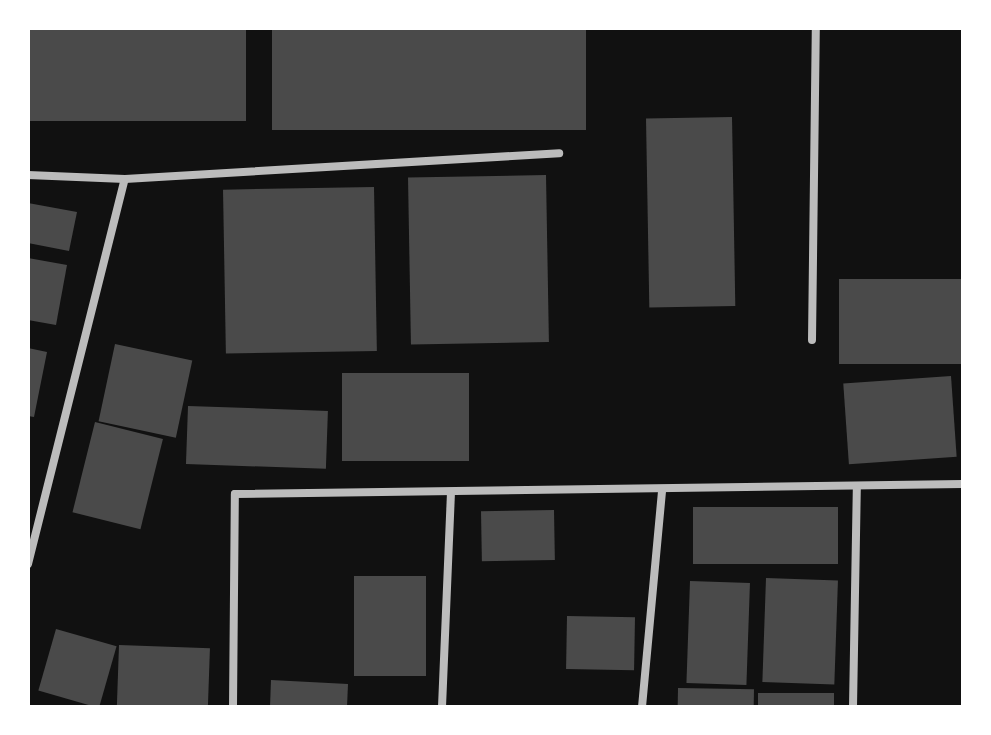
<!DOCTYPE html>
<style>
body{margin:0}
#map{position:relative;width:991px;height:735px;overflow:hidden;background:#111;font-family:Barlow,sans-serif}
div>[style]{position:absolute}
[style*='--x']{left:calc(var(--x)*1px);top:calc(var(--y)*1px);width:calc(var(--w)*1px);rotate:calc(var(--a)*1deg)}
.building>*{inset:0;background:#4a4a4a;transform-origin:0 0}
.minor>*{height:8px;margin:-4px;padding:0 4px;transform-origin:4px;border-radius:4px;background:#bcbcbc}
span{translate:-50% -50%;white-space:nowrap;text-align:center;line-height:1.15;-webkit-text-stroke:6px #fff;paint-order:stroke}
.frame{position:absolute;inset:0;border:30px solid #fff;pointer-events:none}
</style>
<div id="map">
<div class="building">
<div style="left:28px;top:28px;width:218px;height:93px"></div>
<div style="left:272px;top:28px;width:314px;height:102px"></div>
<div style="left:732px;top:117px;width:189px;height:86px;rotate:89deg"></div>
<div style="left:546px;top:175px;width:167px;height:138px;rotate:89deg"></div>
<div style="left:374px;top:187px;width:164px;height:151px;rotate:89deg"></div>
<div style="clip-path:polygon(28px 203px,77px 212px,69px 251px,28px 243px)"></div>
<div style="clip-path:polygon(28px 258px,67px 265px,56px 325px,28px 320px)"></div>
<div style="left:963px;top:279px;width:85px;height:124px;rotate:90deg"></div>
<div style="left:115px;top:344px;width:79px;height:79px;rotate:12deg"></div>
<div style="clip-path:polygon(28px 348px,47px 352px,34px 417px,28px 416px)"></div>
<div style="left:469px;top:373px;width:88px;height:127px;rotate:90deg"></div>
<div style="left:951px;top:376px;width:81px;height:108px;rotate:86deg"></div>
<div style="left:188px;top:406px;width:140px;height:58px;rotate:2deg"></div>
<div style="left:95px;top:422px;width:70px;height:93px;rotate:14deg"></div>
<div style="left:693px;top:507px;width:145px;height:57px"></div>
<div style="left:554px;top:510px;width:50px;height:73px;rotate:89deg"></div>
<div style="left:354px;top:576px;width:72px;height:100px"></div>
<div style="left:766px;top:578px;width:72px;height:104px;rotate:2deg"></div>
<div style="left:690px;top:581px;width:60px;height:102px;rotate:2deg"></div>
<div style="left:567px;top:616px;width:68px;height:53px;rotate:1deg"></div>
<div style="left:56px;top:629px;width:63px;height:64px;rotate:16deg"></div>
<div style="left:119px;top:645px;width:91px;height:62px;rotate:2deg"></div>
<div style="clip-path:polygon(271px 680px,348px 684px,347px 707px,270px 707px)"></div>
<div style="left:678px;top:688px;width:76px;height:19px;rotate:1deg"></div>
<div style="left:834px;top:693px;width:14px;height:76px;rotate:90deg"></div>
</div>
<div class="minor">
<div style="--x:28;--y:175;--w:97;--a:2.4"></div>
<div style="--x:812;--y:340;--w:312;--a:-89.3"></div>
<div style="--x:28;--y:564;--w:397;--a:-75.9"></div>
<div style="--x:125;--y:179;--w:435;--a:-3.4"></div>
<div style="--x:233;--y:707;--w:213;--a:-89.5"></div>
<div style="--x:235;--y:494;--w:728;--a:-0.79"></div>
<div style="--x:442;--y:707;--w:215;--a:-87.6"></div>
<div style="--x:642;--y:707;--w:218;--a:-84.7"></div>
<div style="--x:853;--y:707;--w:220;--a:-89"></div>
</div>
<div class="frame"></div>
</div>
